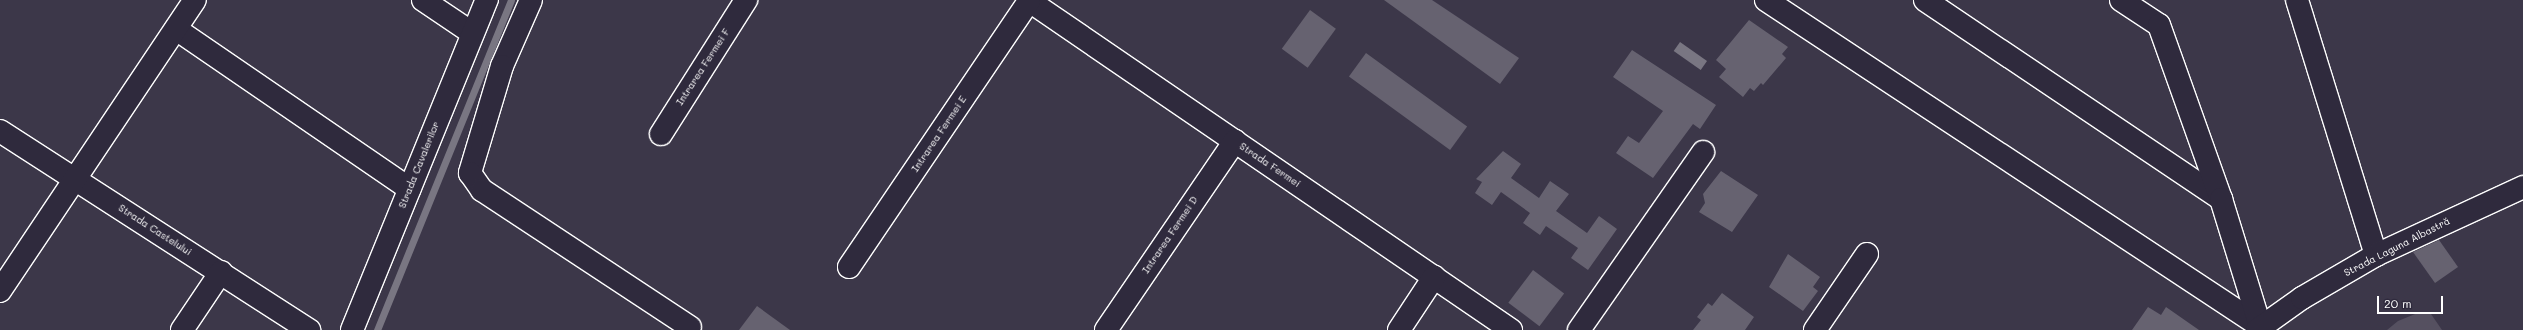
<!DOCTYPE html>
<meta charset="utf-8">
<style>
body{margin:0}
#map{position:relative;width:2523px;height:330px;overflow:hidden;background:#3c3749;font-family:Mali,sans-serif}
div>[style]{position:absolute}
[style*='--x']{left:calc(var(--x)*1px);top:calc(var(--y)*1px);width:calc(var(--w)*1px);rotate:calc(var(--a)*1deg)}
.green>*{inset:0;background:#555060}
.water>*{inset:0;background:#797682;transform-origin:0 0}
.stream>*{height:7px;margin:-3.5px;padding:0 3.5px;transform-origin:3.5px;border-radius:3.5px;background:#797682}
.building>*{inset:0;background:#666270;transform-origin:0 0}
.roads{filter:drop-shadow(1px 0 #fff) drop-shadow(-1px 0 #fff) drop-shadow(0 1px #fff) drop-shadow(0 -1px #fff)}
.minor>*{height:22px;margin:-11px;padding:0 11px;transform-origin:11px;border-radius:11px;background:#2f2a3d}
span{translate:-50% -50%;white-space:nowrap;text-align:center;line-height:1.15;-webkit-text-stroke:3px #2f2a3d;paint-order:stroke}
.street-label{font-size:10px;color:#fff}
.scale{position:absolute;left:2377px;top:296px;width:66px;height:18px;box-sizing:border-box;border:2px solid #fff;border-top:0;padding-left:5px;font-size:12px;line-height:14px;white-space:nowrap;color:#fff;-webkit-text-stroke:3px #2f2a3d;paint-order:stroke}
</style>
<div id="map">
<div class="green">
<div style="clip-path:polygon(2420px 312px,2431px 314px,2442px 330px,2387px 330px,2398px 321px)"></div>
</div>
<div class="water">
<div style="left:1680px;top:42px;width:33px;height:11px;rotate:35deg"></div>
</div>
<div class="stream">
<div style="--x:377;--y:330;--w:356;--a:-67.9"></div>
</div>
<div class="building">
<div style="clip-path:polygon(1384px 0,1432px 0,1519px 58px,1500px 84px)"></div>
<div style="left:1310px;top:10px;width:32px;height:48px;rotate:36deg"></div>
<div style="clip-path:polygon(1749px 20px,1788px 47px,1782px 54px,1786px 58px,1763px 85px,1761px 83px,1754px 91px,1750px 88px,1743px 97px,1719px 77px,1726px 69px,1716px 60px)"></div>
<div style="clip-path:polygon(1632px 50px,1716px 105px,1700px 129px,1693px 124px,1653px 178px,1616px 153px,1628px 136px,1639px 143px,1663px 111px,1613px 77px)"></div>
<div style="left:1366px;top:53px;width:125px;height:29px;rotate:36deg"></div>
<div style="clip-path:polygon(1503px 151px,1521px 164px,1511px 178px,1539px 198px,1550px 181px,1569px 194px,1556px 211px,1587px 233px,1599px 216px,1617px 229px,1588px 270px,1571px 258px,1578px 248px,1546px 226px,1540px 235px,1523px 223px,1530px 213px,1501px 192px,1492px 205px,1475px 193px,1482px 182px,1476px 179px)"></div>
<div style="clip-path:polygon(1721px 171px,1758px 195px,1732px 232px,1699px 212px,1705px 203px,1703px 194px)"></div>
<div style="clip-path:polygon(2439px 240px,2458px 267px,2435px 283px,2413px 252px)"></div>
<div style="clip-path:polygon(1788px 254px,1820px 277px,1813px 287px,1818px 291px,1803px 311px,1769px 287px)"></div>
<div style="left:1533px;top:270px;width:39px;height:41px;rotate:37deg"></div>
<div style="clip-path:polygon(1722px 293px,1754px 317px,1745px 330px,1693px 330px,1701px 320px,1697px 317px,1708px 303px,1712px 306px)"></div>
<div style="clip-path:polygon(757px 306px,790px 330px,739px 330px)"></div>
<div style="clip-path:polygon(2148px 307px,2161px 315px,2166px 307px,2199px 330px,2132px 330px)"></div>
</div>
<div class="roads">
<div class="minor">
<div style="--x:423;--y:0;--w:59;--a:34"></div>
<div style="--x:531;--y:0;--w:72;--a:113.7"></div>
<div style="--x:502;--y:66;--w:112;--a:106.7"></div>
<div style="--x:470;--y:173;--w:21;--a:55"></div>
<div style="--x:482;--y:190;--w:249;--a:33.4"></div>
<div style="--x:1028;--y:0;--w:585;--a:34.34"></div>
<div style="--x:1766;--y:0;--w:592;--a:33.42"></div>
<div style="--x:1925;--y:0;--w:357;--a:33.9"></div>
<div style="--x:2121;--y:0;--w:45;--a:33.3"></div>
<div style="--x:2159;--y:25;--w:185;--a:70.4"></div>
<div style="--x:2221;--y:199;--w:133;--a:72.9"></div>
<div style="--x:2297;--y:0;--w:267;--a:72.8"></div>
<div style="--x:176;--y:29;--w:283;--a:34.4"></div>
<div style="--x:0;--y:131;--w:368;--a:32.8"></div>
<div style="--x:661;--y:134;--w:159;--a:-57.6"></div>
<div style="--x:849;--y:267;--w:321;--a:-55.9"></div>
<div style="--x:0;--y:291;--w:350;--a:-56.2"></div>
<div style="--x:182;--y:330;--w:70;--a:-56.1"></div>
<div style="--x:352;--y:330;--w:357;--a:-67.8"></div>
<div style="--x:1106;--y:330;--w:229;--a:-55.7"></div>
<div style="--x:1399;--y:330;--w:64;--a:-56.6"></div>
<div style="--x:1579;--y:330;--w:217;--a:-55.1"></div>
<div style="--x:1815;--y:330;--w:92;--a:-55.6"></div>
<div style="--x:2257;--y:330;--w:55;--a:-35.4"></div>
<div style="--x:2302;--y:298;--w:86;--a:-30.2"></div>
<div style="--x:2376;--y:255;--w:162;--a:-24.8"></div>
</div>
</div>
<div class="street-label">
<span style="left:703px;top:67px;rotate:-57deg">Intrarea Fermei F</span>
<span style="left:939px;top:134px;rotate:-56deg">Intrarea Fermei E</span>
<span style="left:419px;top:165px;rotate:-68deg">Strada Cavalerilor</span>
<span style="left:1270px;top:165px;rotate:34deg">Strada Fermei</span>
<span style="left:155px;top:230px;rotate:33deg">Strada Castelului</span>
<span style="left:1170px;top:235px;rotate:-56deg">Intrarea Fermei D</span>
<span style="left:2397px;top:247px;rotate:-27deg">Strada Laguna Albastră</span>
</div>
<div class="scale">20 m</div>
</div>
